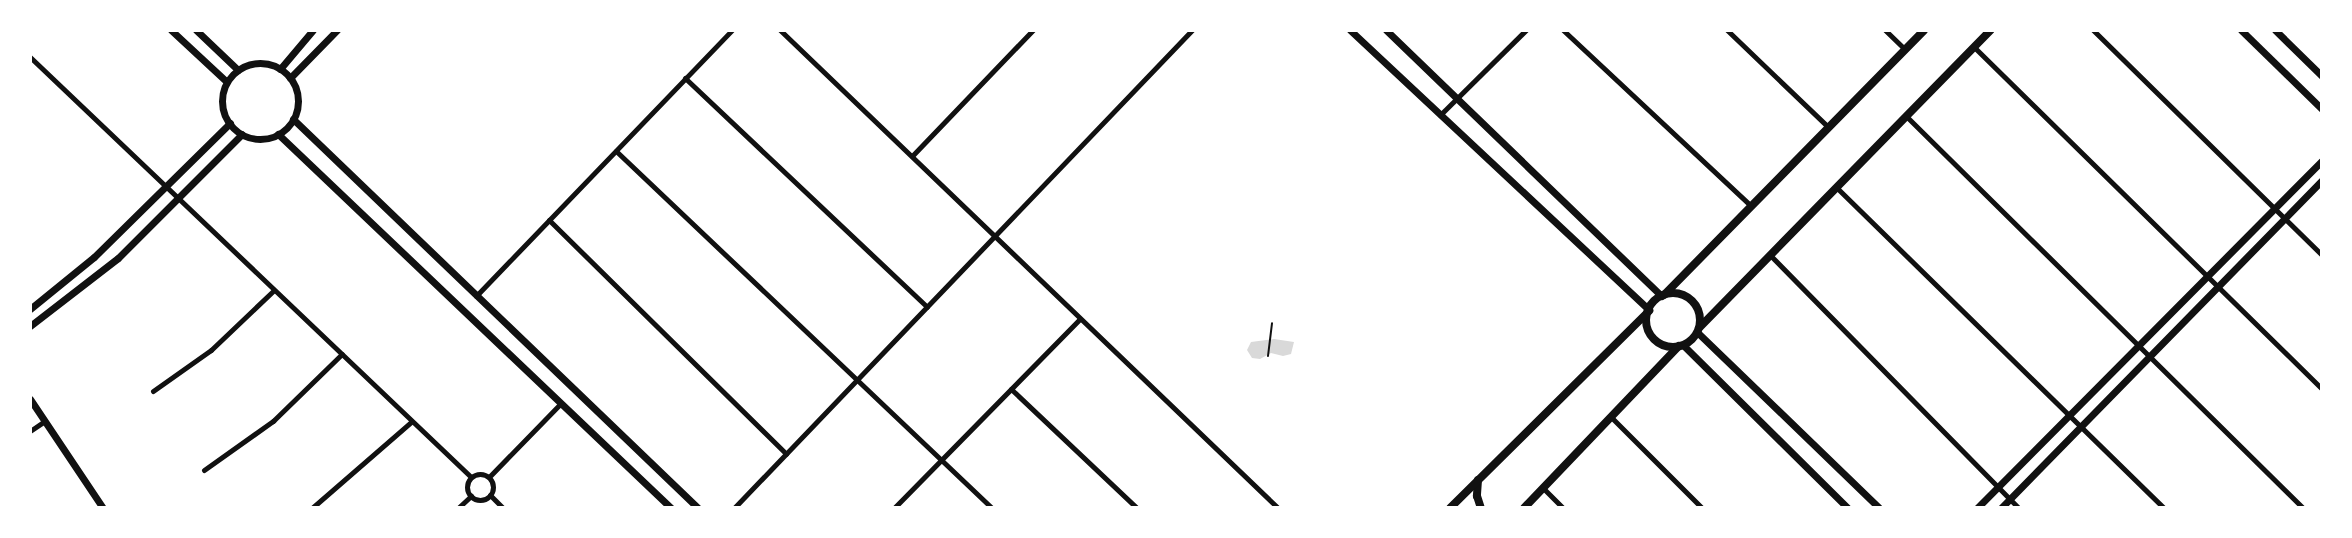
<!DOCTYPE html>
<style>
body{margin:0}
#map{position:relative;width:2352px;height:538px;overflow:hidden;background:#fff;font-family:Lato,sans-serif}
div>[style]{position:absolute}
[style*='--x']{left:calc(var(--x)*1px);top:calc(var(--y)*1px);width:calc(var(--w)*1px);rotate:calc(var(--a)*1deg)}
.water>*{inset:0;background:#d9d9d9}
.path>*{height:2px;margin:-1px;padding:0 1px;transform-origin:1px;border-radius:1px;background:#111}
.minor>*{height:5px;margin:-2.5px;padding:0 2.5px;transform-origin:2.5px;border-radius:2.5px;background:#111}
.minor>.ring{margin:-2.5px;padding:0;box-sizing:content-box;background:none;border:5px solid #111;border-radius:50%}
.tertiary>*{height:7px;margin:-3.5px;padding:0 3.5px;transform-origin:3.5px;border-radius:3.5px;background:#111}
.tertiary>.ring{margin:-3.5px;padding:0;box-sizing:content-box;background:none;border:7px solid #111;border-radius:50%}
.secondary>*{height:8px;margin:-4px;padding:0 4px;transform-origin:4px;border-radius:4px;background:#111}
.secondary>.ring{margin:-4px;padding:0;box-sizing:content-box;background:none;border:8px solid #111;border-radius:50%}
span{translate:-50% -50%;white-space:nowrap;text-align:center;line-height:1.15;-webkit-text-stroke:7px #fff;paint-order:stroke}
.frame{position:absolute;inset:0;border:32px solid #fff;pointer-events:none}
</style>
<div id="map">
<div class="water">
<div style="clip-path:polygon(1274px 339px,1294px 342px,1291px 354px,1283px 356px,1271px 353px,1260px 359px,1252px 358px,1247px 350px,1251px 342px)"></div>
</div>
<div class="path">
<div style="--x:1268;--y:356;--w:33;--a:-83"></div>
</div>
<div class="minor">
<div style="--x:780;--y:30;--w:690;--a:43.83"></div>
<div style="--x:1563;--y:30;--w:256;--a:43.1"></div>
<div style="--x:1727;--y:30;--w:140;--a:43.8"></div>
<div style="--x:1885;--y:30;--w:28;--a:44"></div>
<div style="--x:2093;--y:30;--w:321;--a:44.5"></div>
<div style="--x:1974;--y:47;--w:488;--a:44.5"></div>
<div style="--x:30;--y:57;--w:609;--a:43.6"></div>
<div style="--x:685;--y:78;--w:333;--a:43.4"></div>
<div style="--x:1440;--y:115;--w:121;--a:-44.7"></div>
<div style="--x:1906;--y:116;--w:558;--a:44.64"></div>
<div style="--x:616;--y:151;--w:518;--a:43.52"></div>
<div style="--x:912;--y:156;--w:175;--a:-46.2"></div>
<div style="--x:1836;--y:187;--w:459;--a:44.4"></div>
<div style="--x:549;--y:220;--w:333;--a:44.6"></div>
<div style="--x:1770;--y:255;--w:355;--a:45.5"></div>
<div style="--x:476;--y:296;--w:369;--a:-46.1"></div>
<div style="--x:1011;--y:389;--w:173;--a:43.4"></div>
<div style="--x:153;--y:391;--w:71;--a:-35.3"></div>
<div style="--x:211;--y:350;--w:86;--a:-43.6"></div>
<div style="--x:1612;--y:418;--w:127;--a:45"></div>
<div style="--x:30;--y:431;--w:18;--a:-34"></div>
<div style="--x:204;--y:470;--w:85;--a:-35.4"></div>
<div style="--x:273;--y:421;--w:96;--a:-44.2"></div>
<div class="ring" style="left:467px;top:474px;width:21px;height:21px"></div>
<div style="--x:489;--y:477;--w:103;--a:-45.8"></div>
<div style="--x:1543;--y:488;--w:28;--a:45"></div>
<div style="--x:490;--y:495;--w:18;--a:45"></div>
<div style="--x:312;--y:508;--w:131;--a:-41"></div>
<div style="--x:458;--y:508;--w:18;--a:-43"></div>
<div style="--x:734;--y:508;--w:662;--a:-46.22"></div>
<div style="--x:894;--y:508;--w:265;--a:-45.5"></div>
</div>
<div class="tertiary">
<div style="--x:171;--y:30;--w:76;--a:42.9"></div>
<div style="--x:196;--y:30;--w:58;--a:43.6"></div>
<div style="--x:1350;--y:30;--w:410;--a:43.1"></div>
<div style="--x:1386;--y:30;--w:383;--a:44"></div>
<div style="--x:2241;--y:30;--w:113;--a:44.3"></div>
<div style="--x:2275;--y:30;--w:66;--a:44.4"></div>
<div class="ring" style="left:222px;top:63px;width:69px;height:69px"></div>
<div style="--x:280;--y:69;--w:51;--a:-49.8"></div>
<div style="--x:290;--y:78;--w:67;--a:-45.6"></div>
<div style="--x:293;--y:119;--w:562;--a:43.85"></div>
<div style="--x:278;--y:134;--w:543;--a:43.58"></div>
<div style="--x:30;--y:309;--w:82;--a:-39.1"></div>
<div style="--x:94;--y:257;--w:191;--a:-44.6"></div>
<div style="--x:30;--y:326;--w:111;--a:-37.7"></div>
<div style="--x:118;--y:258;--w:175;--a:-45"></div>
<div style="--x:1697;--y:332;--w:253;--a:44"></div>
<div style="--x:1683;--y:345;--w:232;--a:44.7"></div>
<div style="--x:30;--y:399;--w:131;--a:56.2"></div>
<div style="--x:1977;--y:508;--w:489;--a:-45.2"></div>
<div style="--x:2001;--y:508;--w:459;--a:-45.6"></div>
</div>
<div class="secondary">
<div class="ring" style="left:1646px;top:293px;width:46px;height:46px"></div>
<div style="--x:1664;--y:295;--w:371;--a:-45.5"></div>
<div style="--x:1699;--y:328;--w:417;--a:-45.6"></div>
<div style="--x:1478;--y:480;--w:16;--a:94"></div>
<div style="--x:1477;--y:496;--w:13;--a:72"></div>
<div style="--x:1450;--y:508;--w:279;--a:-44.7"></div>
<div style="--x:1524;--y:508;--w:224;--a:-46.3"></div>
</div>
<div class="frame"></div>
</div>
